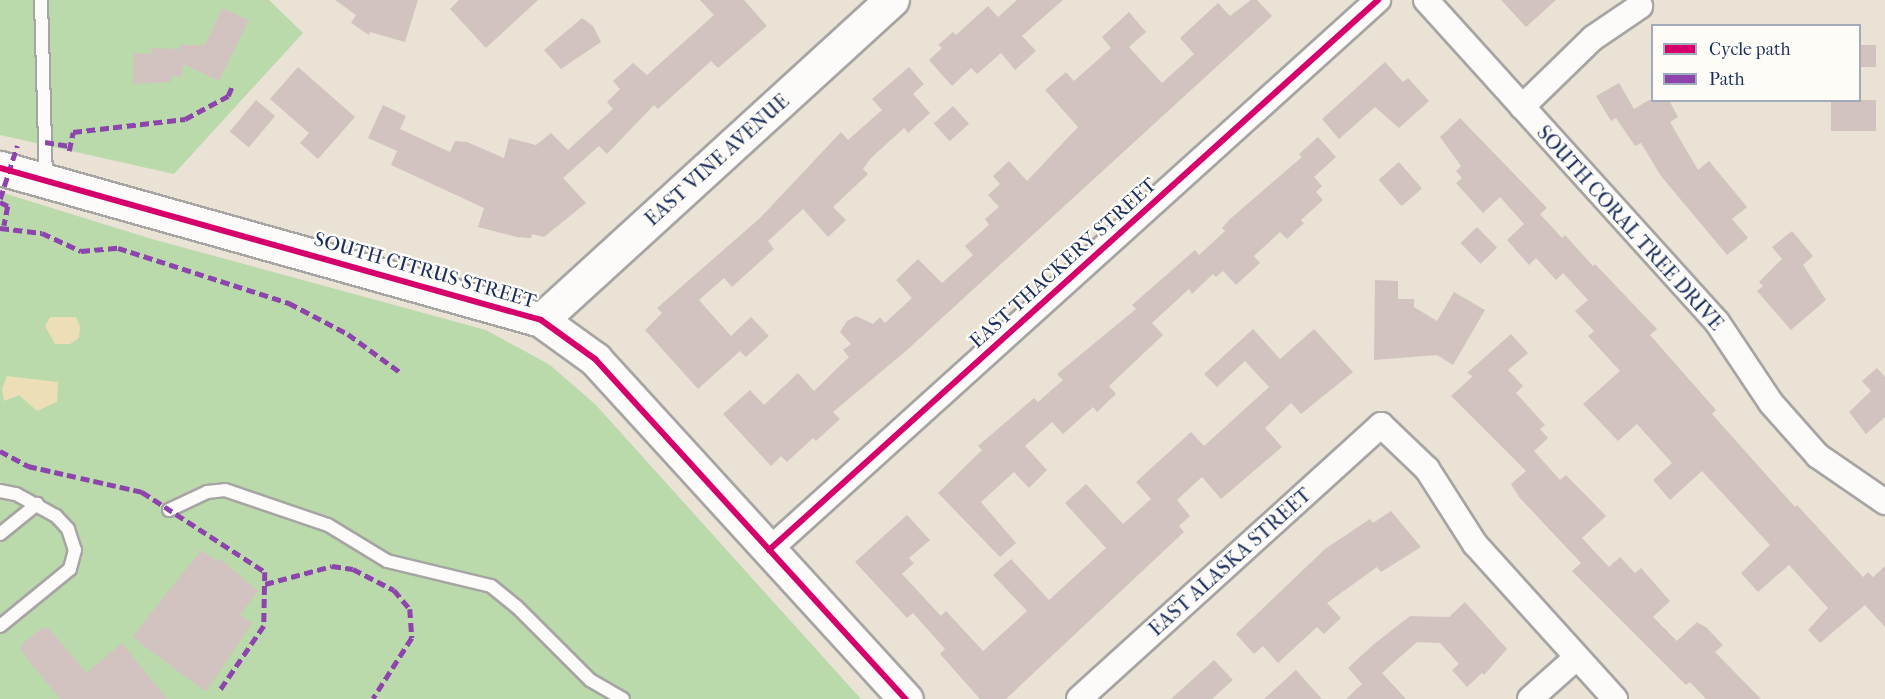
<!DOCTYPE html>
<style>
body{margin:0}
#map{position:relative;width:1885px;height:699px;overflow:hidden;background:#eae2d4;font-family:"IM FELL French Canon",serif}
div>[style]{position:absolute}
[style*='--x']{left:calc(var(--x)*1px);top:calc(var(--y)*1px);width:calc(var(--w)*1px);rotate:calc(var(--a)*1deg)}
.green>*{inset:0;background:#bbdaab}
.sand>*{inset:0;background:#ecdeb6}
.building>*{inset:0;background:#d2c3c1;transform-origin:0 0}
.roads{filter:drop-shadow(2px 0 #a7a5a3) drop-shadow(-2px 0 #a7a5a3) drop-shadow(0 2px #a7a5a3) drop-shadow(0 -2px #a7a5a3)}
.lane>*{height:12px;margin:-6px;padding:0 6px;transform-origin:6px;border-radius:6px;background:#fcfbf9}
.street>*{height:24px;margin:-12px;padding:0 12px;transform-origin:12px;border-radius:12px;background:#fcfbf9}
.secondary>*{height:33px;margin:-16.5px;padding:0 16.5px;transform-origin:16.5px;border-radius:16.5px;background:#fcfbf9}
.quiet>*{height:4.5px;margin-top:-2.25px;transform-origin:0;background:repeating-linear-gradient(90deg,#8e44ad 0 9px,transparent 0 13.5px)}
.cycleway>*{height:6px;margin:-3px;padding:0 3px;transform-origin:3px;border-radius:3px;background:#d6006c}
span{translate:-50% -50%;white-space:nowrap;text-align:center;line-height:1.15;-webkit-text-stroke:5px #fdfcf7;paint-order:stroke}
.street-label{font-size:20px;color:#1b2f5e}
.legend{position:absolute;left:1651px;top:24px;width:210px;height:78px;box-sizing:border-box;background:#fdfcf7;border:2px solid #a3aaba;margin:0;padding:8px 10px;list-style:none;font-size:18px;color:#1b2f5e}
.legend li{display:flex;align-items:center;gap:12px;height:30px}
.legend b{width:30px;border:2px solid #a3aaba}
</style>
<div id="map">
<div class="green">
<div style="clip-path:polygon(0 0,269px 0,303px 33px,174px 174px,0 135px)"></div>
<div style="clip-path:polygon(0 192px,152px 239px,486px 330px,550px 365px,595px 404px,861px 699px,0 699px)"></div>
</div>
<div class="sand">
<div style="clip-path:polygon(50px 317px,76px 317px,80px 326px,79px 338px,70px 344px,55px 344px,45px 326px)"></div>
<div style="clip-path:polygon(7px 376px,58px 382px,57px 402px,37px 411px,19px 395px,4px 401px,2px 389px)"></div>
</div>
<div class="building">
<div style="clip-path:polygon(335px 0,418px 0,405px 42px,370px 32px,369px 35px,351px 23px,356px 15px)"></div>
<div style="clip-path:polygon(459px 0,538px 0,486px 48px,450px 9px)"></div>
<div style="clip-path:polygon(700px 0,744px 0,767px 26px,718px 68px,711px 61px,658px 109px,654px 105px,607px 154px,599px 146px,563px 178px,586px 203px,544px 237px,532px 234px,531px 238px,517px 237px,478px 227px,484px 208px,391px 165px,397px 151px,368px 138px,383px 105px,406px 116px,400px 129px,450px 152px,455px 141px,467px 142px,504px 158px,509px 138px,536px 145px,551px 133px,568px 150px,613px 109px,607px 102px,620px 89px,613px 81px,633px 63px,647px 75px,714px 15px)"></div>
<div style="clip-path:polygon(1017px 0,1063px 0,1022px 36px,1036px 51px,1015px 70px,1001px 53px,977px 74px,971px 68px,952px 86px,929px 60px,942px 48px,938px 45px,953px 32px,956px 35px,988px 6px,998px 17px)"></div>
<div style="clip-path:polygon(1251px 0,1257px 0,1272px 16px,907px 350px,833px 412px,840px 419px,816px 441px,813px 438px,787px 462px,781px 456px,771px 466px,723px 414px,750px 390px,764px 405px,798px 373px,814px 391px,849px 357px,843px 350px,851px 344px,840px 332px,847px 321px,856px 316px,873px 324px,880px 317px,885px 323px,912px 298px,896px 280px,918px 259px,942px 283px,973px 255px,965px 246px,989px 225px,985px 219px,999px 207px,988px 195px,1000px 184px,993px 176px,1009px 161px,1027px 181px,1078px 127px,1045px 90px,1066px 72px,1074px 81px,1111px 48px,1102px 37px,1129px 12px,1146px 32px,1129px 47px,1162px 83px,1194px 54px,1180px 38px,1218px 3px,1230px 16px)"></div>
<div style="clip-path:polygon(1501px 0,1556px 0,1526px 27px)"></div>
<div style="clip-path:polygon(222px 8px,249px 20px,219px 81px,183px 64px,182px 77px,171px 76px,171px 82px,133px 84px,134px 53px,153px 54px,150px 48px,180px 49px,180px 45px,205px 45px)"></div>
<div style="clip-path:polygon(582px 18px,593px 26px,601px 42px,561px 69px,544px 50px)"></div>
<div style="left:1860px;top:45px;width:16px;height:22px"></div>
<div style="clip-path:polygon(1385px 62px,1403px 82px,1408px 78px,1429px 101px,1399px 128px,1375px 107px,1339px 139px,1322px 119px)"></div>
<div style="clip-path:polygon(298px 67px,355px 117px,318px 159px,300px 143px,309px 133px,270px 99px)"></div>
<div style="clip-path:polygon(909px 67px,924px 84px,913px 94px,930px 113px,908px 133px,904px 128px,870px 159px,863px 169px,868px 174px,833px 207px,846px 220px,828px 237px,803px 209px,768px 241px,774px 249px,732px 287px,724px 278px,699px 300px,731px 336px,751px 317px,769px 336px,746px 357px,740px 351px,698px 389px,645px 330px,662px 313px,657px 308px,760px 218px,841px 132px,848px 140px,882px 110px,872px 99px)"></div>
<div style="clip-path:polygon(1619px 83px,1634px 109px,1649px 100px,1669px 100px,1678px 117px,1670px 122px,1698px 170px,1709px 161px,1747px 207px,1732px 219px,1748px 238px,1727px 255px,1661px 176px,1641px 143px,1635px 146px,1616px 118px,1611px 121px,1596px 96px)"></div>
<div style="left:256px;top:100px;width:25px;height:41px;rotate:40deg"></div>
<div style="left:1831px;top:100px;width:45px;height:31px"></div>
<div style="left:953px;top:106px;width:24px;height:26px;rotate:48deg"></div>
<div style="clip-path:polygon(1460px 118px,1547px 208px,1540px 214px,1562px 238px,1565px 235px,1593px 266px,1595px 264px,1657px 329px,1650px 335px,1716px 410px,1712px 414px,1795px 507px,1797px 505px,1863px 577px,1868px 572px,1873px 577px,1885px 566px,1885px 627px,1865px 605px,1820px 643px,1808px 630px,1828px 608px,1789px 565px,1758px 592px,1741px 573px,1770px 545px,1702px 471px,1670px 500px,1653px 480px,1672px 463px,1637px 424px,1618px 441px,1583px 404px,1620px 371px,1588px 336px,1594px 331px,1575px 311px,1588px 300px,1563px 273px,1556px 280px,1536px 258px,1529px 265px,1507px 240px,1524px 224px,1500px 197px,1483px 213px,1456px 183px,1462px 178px,1456px 171px,1461px 166px,1440px 137px)"></div>
<div style="clip-path:polygon(1318px 137px,1336px 157px,1314px 177px,1322px 186px,1316px 192px,1323px 200px,1301px 220px,1304px 223px,1287px 239px,1280px 232px,1254px 256px,1260px 263px,1236px 285px,1223px 271px,1216px 277px,1213px 274px,1192px 294px,1189px 289px,1152px 323px,1163px 335px,1109px 386px,1116px 394px,1097px 412px,1093px 407px,1063px 434px,1052px 422px,1025px 446px,1047px 470px,1029px 488px,1014px 472px,981px 502px,1016px 543px,1000px 557px,938px 493px,982px 450px,978px 446px,1034px 398px,1038px 402px,1063px 380px,1057px 374px,1136px 309px,1132px 305px,1195px 250px,1199px 255px,1225px 231px,1222px 228px,1230px 219px,1302px 157px,1299px 154px)"></div>
<div style="left:1399px;top:162px;width:35px;height:27px;rotate:49deg"></div>
<div style="left:1477px;top:227px;width:29px;height:23px;rotate:46deg"></div>
<div style="clip-path:polygon(1792px 231px,1813px 256px,1803px 265px,1826px 300px,1791px 330px,1757px 291px,1763px 286px,1759px 282px,1782px 259px,1772px 247px)"></div>
<div style="clip-path:polygon(1375px 280px,1398px 281px,1398px 299px,1414px 299px,1414px 307px,1437px 321px,1454px 292px,1485px 310px,1453px 365px,1437px 355px,1374px 360px)"></div>
<div style="clip-path:polygon(1253px 329px,1280px 359px,1314px 329px,1353px 372px,1301px 414px,1291px 403px,1265px 428px,1282px 447px,1221px 499px,1202px 477px,1177px 500px,1190px 516px,1179px 526px,1184px 532px,1006px 699px,980px 699px,940px 654px,945px 649px,913px 613px,907px 618px,855px 562px,907px 515px,930px 540px,909px 558px,914px 563px,902px 574px,941px 616px,946px 611px,983px 651px,1027px 611px,993px 575px,1011px 559px,1049px 600px,1106px 548px,1065px 503px,1086px 484px,1123px 524px,1151px 499px,1136px 482px,1191px 432px,1204px 446px,1269px 387px,1245px 361px,1217px 387px,1204px 374px)"></div>
<div style="clip-path:polygon(1511px 334px,1528px 353px,1508px 370px,1523px 386px,1516px 393px,1545px 425px,1540px 429px,1548px 438px,1534px 451px,1560px 480px,1566px 475px,1606px 516px,1582px 538px,1609px 567px,1620px 557px,1635px 573px,1641px 568px,1670px 601px,1653px 617px,1677px 641px,1697px 622px,1707px 628px,1723px 645px,1715px 652px,1761px 699px,1706px 699px,1690px 682px,1686px 685px,1572px 571px,1581px 563px,1519px 497px,1511px 484px,1526px 471px,1451px 396px,1473px 376px,1467px 373px)"></div>
<div style="clip-path:polygon(1877px 368px,1885px 377px,1885px 417px,1866px 434px,1849px 412px,1871px 391px,1862px 381px)"></div>
<div style="clip-path:polygon(1391px 511px,1421px 547px,1381px 572px,1377px 567px,1327px 603px,1341px 618px,1324px 634px,1317px 627px,1278px 663px,1263px 646px,1254px 654px,1236px 634px,1325px 549px,1370px 519px,1373px 523px)"></div>
<div style="clip-path:polygon(201px 550px,217px 561px,219px 558px,258px 591px,240px 615px,252px 623px,206px 692px,132px 637px)"></div>
<div style="clip-path:polygon(1465px 602px,1507px 649px,1484px 675px,1482px 673px,1467px 687px,1452px 670px,1459px 664px,1440px 643px,1417px 642px,1382px 673px,1406px 699px,1346px 699px,1362px 684px,1348px 668px,1374px 644px,1410px 616px,1449px 617px)"></div>
<div style="clip-path:polygon(42px 628px,49px 628px,86px 673px,122px 643px,167px 699px,60px 699px,21px 651px,22px 644px)"></div>
<div style="clip-path:polygon(1214px 660px,1233px 680px,1212px 699px,1171px 699px)"></div>
<div style="clip-path:polygon(1296px 670px,1322px 699px,1264px 699px)"></div>
</div>
<div class="roads">
<div class="lane">
<div style="--x:41;--y:0;--w:179;--a:88.4"></div>
<div style="--x:0;--y:491;--w:16;--a:11"></div>
<div style="--x:16;--y:494;--w:46;--a:28.8"></div>
<div style="--x:56;--y:516;--w:18;--a:47"></div>
<div style="--x:68;--y:529;--w:22;--a:72"></div>
<div style="--x:75;--y:550;--w:20;--a:105"></div>
<div style="--x:70;--y:569;--w:90;--a:140.8"></div>
<div style="--x:169;--y:510;--w:42;--a:-25.3"></div>
<div style="--x:207;--y:492;--w:18;--a:-6"></div>
<div style="--x:225;--y:490;--w:109;--a:18.8"></div>
<div style="--x:328;--y:525;--w:69;--a:31.4"></div>
<div style="--x:387;--y:561;--w:107;--a:13.5"></div>
<div style="--x:491;--y:586;--w:33;--a:39"></div>
<div style="--x:517;--y:607;--w:103;--a:45"></div>
<div style="--x:590;--y:680;--w:38;--a:30"></div>
<div style="--x:0;--y:534;--w:48;--a:-39"></div>
</div>
<div class="street">
<div style="--x:1426;--y:0;--w:434;--a:47.9"></div>
<div style="--x:1717;--y:322;--w:97;--a:56.3"></div>
<div style="--x:1771;--y:403;--w:71;--a:48.4"></div>
<div style="--x:1818;--y:456;--w:81;--a:34.5"></div>
<div style="--x:1522;--y:107;--w:99;--a:-44.2"></div>
<div style="--x:1593;--y:38;--w:57;--a:-34.2"></div>
<div style="--x:769;--y:550;--w:821;--a:-42.09"></div>
<div style="--x:1079;--y:699;--w:408;--a:-42.2"></div>
<div style="--x:1381;--y:425;--w:64;--a:43.7"></div>
<div style="--x:1427;--y:469;--w:89;--a:57.4"></div>
<div style="--x:1475;--y:544;--w:209;--a:47.9"></div>
<div style="--x:1530;--y:699;--w:62;--a:-41.7"></div>
</div>
<div class="secondary">
<div style="--x:0;--y:168;--w:562;--a:15.69"></div>
<div style="--x:541;--y:320;--w:67;--a:35.8"></div>
<div style="--x:595;--y:359;--w:461;--a:47.6"></div>
<div style="--x:541;--y:320;--w:475;--a:-42.4"></div>
</div>
</div>
<div class="quiet">
<div style="--x:45;--y:142;--w:25;--a:9"></div>
<div style="--x:69;--y:151;--w:19;--a:-78"></div>
<div style="--x:73;--y:132;--w:113;--a:-6.6"></div>
<div style="--x:185;--y:119;--w:49;--a:-28.1"></div>
<div style="--x:228;--y:96;--w:13;--a:-67"></div>
<div style="--x:0;--y:199;--w:56;--a:-72.2"></div>
<div style="--x:0;--y:202;--w:9;--a:27"></div>
<div style="--x:8;--y:206;--w:20;--a:101"></div>
<div style="--x:0;--y:228;--w:42;--a:6.8"></div>
<div style="--x:42;--y:233;--w:43;--a:24.8"></div>
<div style="--x:81;--y:251;--w:37;--a:-5"></div>
<div style="--x:118;--y:248;--w:180;--a:17.8"></div>
<div style="--x:289;--y:303;--w:67;--a:27.7"></div>
<div style="--x:348;--y:334;--w:64;--a:36.2"></div>
<div style="--x:0;--y:451;--w:32;--a:28"></div>
<div style="--x:28;--y:466;--w:117;--a:12.8"></div>
<div style="--x:142;--y:492;--w:147;--a:33"></div>
<div style="--x:265;--y:572;--w:54;--a:91.1"></div>
<div style="--x:264;--y:626;--w:80;--a:124.3"></div>
<div style="--x:265;--y:584;--w:69;--a:-15"></div>
<div style="--x:332;--y:566;--w:21;--a:8"></div>
<div style="--x:353;--y:569;--w:46;--a:27.1"></div>
<div style="--x:394;--y:590;--w:25;--a:50"></div>
<div style="--x:410;--y:609;--w:29;--a:86"></div>
<div style="--x:412;--y:638;--w:72;--a:122.6"></div>
</div>
<div class="cycleway">
<div style="--x:0;--y:168;--w:562;--a:15.69"></div>
<div style="--x:541;--y:320;--w:67;--a:35.8"></div>
<div style="--x:595;--y:359;--w:461;--a:47.6"></div>
<div style="--x:769;--y:550;--w:821;--a:-42.09"></div>
</div>
<div class="street-label">
<span style="left:717px;top:160px;rotate:-42deg">EAST VINE AVENUE</span>
<span style="left:1630px;top:228px;rotate:48deg">SOUTH CORAL TREE DRIVE</span>
<span style="left:1063px;top:263px;rotate:-42deg">EAST THACKERY STREET</span>
<span style="left:425px;top:270px;rotate:16deg">SOUTH CITRUS STREET</span>
<span style="left:1230px;top:562px;rotate:-42deg">EAST ALASKA STREET</span>
</div>
<ul class="legend">
<li><b style="height:8px;background:#d6006c"></b>Cycle path</li>
<li><b style="height:8px;background:#8e44ad"></b>Path</li>
</ul>
</div>
